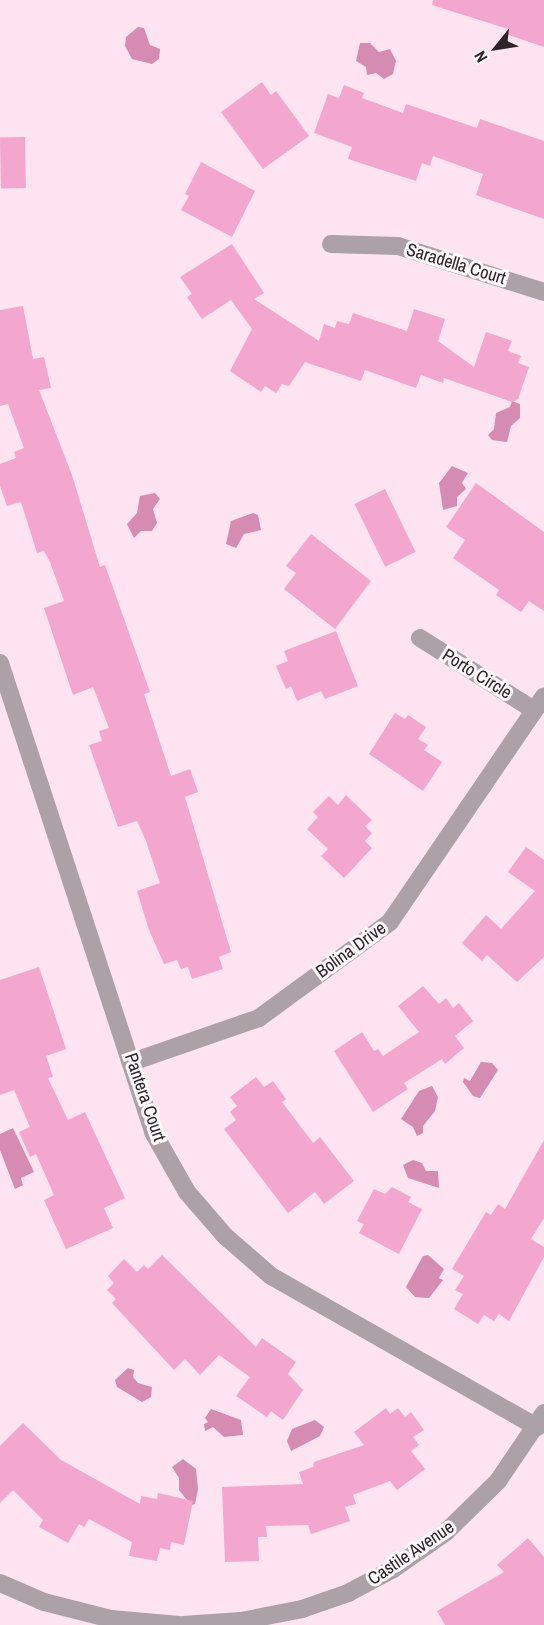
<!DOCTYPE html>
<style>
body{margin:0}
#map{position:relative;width:544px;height:1625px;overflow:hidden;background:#fde4f0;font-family:"Archivo Narrow",sans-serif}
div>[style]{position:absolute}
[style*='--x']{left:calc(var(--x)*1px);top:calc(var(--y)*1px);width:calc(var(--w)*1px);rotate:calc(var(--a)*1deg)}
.water>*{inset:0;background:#d58bb2}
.building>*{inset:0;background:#f3a7ce;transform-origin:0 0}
.minor>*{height:18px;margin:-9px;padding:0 9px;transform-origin:9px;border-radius:9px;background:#aca1a6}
span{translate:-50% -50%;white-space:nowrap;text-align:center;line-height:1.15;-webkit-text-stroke:6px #fdf8fa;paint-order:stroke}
.street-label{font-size:18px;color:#2d2328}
.north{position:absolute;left:466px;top:18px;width:60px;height:60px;-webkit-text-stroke:4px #fdf8fa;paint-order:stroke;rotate:240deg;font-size:16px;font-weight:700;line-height:24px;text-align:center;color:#2d2328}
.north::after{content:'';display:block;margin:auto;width:21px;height:27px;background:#2d2328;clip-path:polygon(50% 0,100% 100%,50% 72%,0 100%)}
</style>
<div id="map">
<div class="water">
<div style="clip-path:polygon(138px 27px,144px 28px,150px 45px,160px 49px,159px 59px,152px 64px,132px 59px,125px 46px,126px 37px)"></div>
<div style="clip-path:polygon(360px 43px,370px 43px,379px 52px,390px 49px,396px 61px,393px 74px,384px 79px,376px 73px,367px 75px,366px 67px,356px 61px)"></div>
<div style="clip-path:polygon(512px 401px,520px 404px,520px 418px,511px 426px,507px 442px,492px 440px,488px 435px,494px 429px,496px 413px,510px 407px)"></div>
<div style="clip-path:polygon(452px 466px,468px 473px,462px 483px,466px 489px,457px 497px,457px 506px,443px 510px,439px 483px)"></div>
<div style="clip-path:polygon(155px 493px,160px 499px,153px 509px,157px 523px,152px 531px,141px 531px,134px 538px,127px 524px,137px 513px,140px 496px)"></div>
<div style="clip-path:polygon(253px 513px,258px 515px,261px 530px,244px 534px,236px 548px,226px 544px,231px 521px)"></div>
<div style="clip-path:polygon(481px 1062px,492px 1063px,498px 1070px,480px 1098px,473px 1096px,463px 1082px,464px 1078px,470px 1081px)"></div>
<div style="clip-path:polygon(432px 1086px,438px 1097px,435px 1111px,423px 1126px,423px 1133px,417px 1136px,413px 1127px,401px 1119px,419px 1091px)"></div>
<div style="clip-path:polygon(13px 1128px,34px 1172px,21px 1178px,23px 1185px,15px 1189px,0 1150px,0 1134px)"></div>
<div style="clip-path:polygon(413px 1160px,422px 1163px,426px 1171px,438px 1171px,439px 1188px,408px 1178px,403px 1165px)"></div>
<div style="clip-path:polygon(428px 1255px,444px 1269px,439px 1278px,443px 1280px,429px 1298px,415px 1297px,406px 1287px,423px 1256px)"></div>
<div style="clip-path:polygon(128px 1368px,134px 1370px,133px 1377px,138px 1383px,152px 1387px,151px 1397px,142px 1402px,117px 1387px,115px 1380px)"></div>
<div style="clip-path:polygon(211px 1409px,241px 1420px,243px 1435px,224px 1437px,213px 1427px,205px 1431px,204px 1424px,208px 1422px,205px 1418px)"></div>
<div style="clip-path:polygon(315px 1420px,324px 1427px,320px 1436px,291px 1451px,287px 1441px,292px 1429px)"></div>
<div style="clip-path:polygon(183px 1459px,196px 1469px,198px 1489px,195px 1504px,191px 1505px,179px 1490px,179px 1478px,172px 1467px)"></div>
</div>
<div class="building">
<div style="clip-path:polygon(433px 0,544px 0,544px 47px,506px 34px,508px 29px,432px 5px)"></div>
<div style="clip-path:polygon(262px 82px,271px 95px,276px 91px,309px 136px,263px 169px,221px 112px)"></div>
<div style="clip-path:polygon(344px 85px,364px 93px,362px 98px,403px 113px,406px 104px,477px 128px,480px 119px,544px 141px,544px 219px,476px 195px,483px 174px,433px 156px,430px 166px,422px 163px,416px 181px,348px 159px,352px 147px,314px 133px,328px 94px,339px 98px)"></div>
<div style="left:25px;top:137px;width:51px;height:25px;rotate:89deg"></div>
<div style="clip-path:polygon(201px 162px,255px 191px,232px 237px,181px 210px,189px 196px,185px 194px)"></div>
<div style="clip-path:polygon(232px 244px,264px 293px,254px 299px,319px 341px,324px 324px,335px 328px,337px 321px,349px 324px,353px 313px,407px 331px,414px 309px,445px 319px,438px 341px,474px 367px,486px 332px,512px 341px,508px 351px,521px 356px,518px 363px,529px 367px,518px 399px,512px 402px,444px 378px,443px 383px,421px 375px,416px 388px,365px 370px,361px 381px,305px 362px,289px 386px,282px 384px,276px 393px,265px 386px,261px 392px,230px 371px,252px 329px,231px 300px,202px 319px,187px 297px,192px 294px,180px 277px)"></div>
<div style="clip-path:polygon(23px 306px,33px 359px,44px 357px,51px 388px,39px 390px,72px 475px,100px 567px,105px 565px,150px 692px,144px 694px,171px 776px,190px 769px,198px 792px,185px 797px,231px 952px,219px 957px,223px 969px,192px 979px,188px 967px,181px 969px,177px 960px,164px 964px,149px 930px,137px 891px,160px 883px,146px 841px,137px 821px,118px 827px,89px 745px,102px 741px,99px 731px,109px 728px,93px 687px,73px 695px,44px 608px,64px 601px,50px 562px,44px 551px,37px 553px,21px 502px,7px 506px,0 486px,0 464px,16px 458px,14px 452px,24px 448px,8px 404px,0 406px,0 310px)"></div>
<div style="clip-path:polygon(476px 483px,544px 532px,544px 611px,529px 601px,521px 612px,496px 595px,499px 590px,453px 558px,465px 540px,446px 527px)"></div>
<div style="left:385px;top:489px;width:70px;height:34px;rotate:64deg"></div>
<div style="clip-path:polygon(311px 534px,371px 581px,335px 629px,284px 589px,296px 573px,286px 566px)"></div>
<div style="clip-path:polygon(336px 631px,358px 686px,325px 699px,321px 691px,297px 701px,291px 686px,286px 689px,276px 666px,288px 661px,284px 651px)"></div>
<div style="clip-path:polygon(395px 713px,405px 719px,408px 715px,426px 727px,418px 739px,428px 745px,424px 750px,442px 762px,423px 791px,369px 754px)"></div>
<div style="clip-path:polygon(346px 795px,372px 820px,365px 826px,372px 833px,365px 841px,372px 848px,344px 878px,321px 856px,328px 849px,307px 829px,318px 817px,313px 812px,329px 796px,338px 805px)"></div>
<div style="clip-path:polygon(526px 847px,544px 860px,544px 957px,517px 982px,487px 955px,482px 961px,462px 943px,486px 915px,501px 929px,535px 891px,508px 872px)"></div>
<div style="clip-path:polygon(39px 967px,66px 1049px,46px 1056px,53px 1077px,48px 1078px,68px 1120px,85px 1112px,125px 1198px,104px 1208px,113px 1228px,66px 1249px,44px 1200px,54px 1195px,36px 1154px,30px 1157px,19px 1132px,30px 1127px,14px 1090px,0 1095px,0 980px)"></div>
<div style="clip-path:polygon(423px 986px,439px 1004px,446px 998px,453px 1008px,459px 1003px,473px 1021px,455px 1036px,464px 1048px,445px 1064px,442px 1059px,404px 1083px,408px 1089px,373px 1112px,334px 1051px,362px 1032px,374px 1051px,378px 1049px,383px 1056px,419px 1032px,398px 1006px)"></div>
<div style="clip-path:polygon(256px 1077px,264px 1087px,273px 1081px,286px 1099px,282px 1102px,313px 1143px,320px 1137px,354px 1181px,324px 1204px,315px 1192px,288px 1213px,224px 1129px,236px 1120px,230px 1112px,237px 1106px,230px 1097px)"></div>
<div style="clip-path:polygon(544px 1140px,544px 1218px,531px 1239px,544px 1247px,544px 1257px,509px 1321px,499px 1314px,494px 1321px,484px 1315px,478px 1324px,454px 1309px,463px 1294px,455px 1290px,464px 1276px,452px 1269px,486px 1212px,491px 1215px,498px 1204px,505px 1209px)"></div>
<div style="clip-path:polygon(392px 1187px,411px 1197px,408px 1202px,422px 1209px,399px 1254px,359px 1233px,364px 1224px,357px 1221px,374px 1189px,385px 1194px)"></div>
<div style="clip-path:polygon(162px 1255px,256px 1347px,262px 1338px,296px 1362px,288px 1374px,303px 1390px,283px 1420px,271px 1411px,267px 1417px,236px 1396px,250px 1377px,219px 1355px,200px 1375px,185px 1359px,174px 1370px,112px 1303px,116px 1299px,107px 1290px,114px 1283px,108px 1276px,124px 1259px,137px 1272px,144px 1265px,148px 1269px)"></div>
<div style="clip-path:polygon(386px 1408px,390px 1414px,398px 1408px,405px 1417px,411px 1412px,424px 1430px,413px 1437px,419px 1445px,411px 1451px,425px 1469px,397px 1490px,390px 1481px,353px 1495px,356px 1504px,345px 1507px,350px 1521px,311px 1534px,308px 1525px,266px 1526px,267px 1537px,258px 1537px,259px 1561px,225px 1562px,222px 1487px,303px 1484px,299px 1472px,313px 1467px,314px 1462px,364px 1445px,354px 1432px)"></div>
<div style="clip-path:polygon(23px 1423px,61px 1460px,140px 1504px,141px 1496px,157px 1499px,158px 1493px,193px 1501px,184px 1545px,171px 1542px,170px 1550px,160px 1548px,157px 1561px,129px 1556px,132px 1542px,89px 1519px,84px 1527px,79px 1524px,68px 1543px,39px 1527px,43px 1520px,13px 1490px,0 1503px,0 1446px)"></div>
<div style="clip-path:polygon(528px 1538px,544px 1557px,544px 1625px,445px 1625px,437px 1611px,504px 1572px,497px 1565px)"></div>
</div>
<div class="minor">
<div style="--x:331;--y:244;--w:67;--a:1.7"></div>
<div style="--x:398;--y:246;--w:153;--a:17.5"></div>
<div style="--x:420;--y:638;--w:135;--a:32.3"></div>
<div style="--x:0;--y:663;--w:493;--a:71.9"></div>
<div style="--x:153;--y:1132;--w:69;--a:60.5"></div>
<div style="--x:187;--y:1192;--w:58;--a:49.2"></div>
<div style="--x:225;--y:1236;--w:61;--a:41"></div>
<div style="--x:271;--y:1276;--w:306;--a:29.6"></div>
<div style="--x:132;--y:1062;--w:134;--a:-19.1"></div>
<div style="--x:259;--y:1018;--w:162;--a:-36.2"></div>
<div style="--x:390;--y:922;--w:273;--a:-55.7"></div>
<div style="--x:0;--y:1583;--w:48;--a:23.4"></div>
<div style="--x:44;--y:1602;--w:69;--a:14.2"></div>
<div style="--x:111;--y:1619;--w:68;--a:5"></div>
<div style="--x:183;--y:1625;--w:58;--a:-3.9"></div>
<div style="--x:241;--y:1621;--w:62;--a:-11.1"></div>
<div style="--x:302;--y:1609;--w:49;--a:-19.2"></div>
<div style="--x:348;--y:1593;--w:51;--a:-28.1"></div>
<div style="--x:393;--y:1569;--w:65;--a:-34.9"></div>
<div style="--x:446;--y:1532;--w:73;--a:-44.4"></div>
<div style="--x:498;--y:1481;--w:82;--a:-55.9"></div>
</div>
<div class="street-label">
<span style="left:456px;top:264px;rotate:17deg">Saradella Court</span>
<span style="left:477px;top:674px;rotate:32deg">Porto Circle</span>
<span style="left:351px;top:950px;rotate:-36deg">Bolina Drive</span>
<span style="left:145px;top:1097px;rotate:71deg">Pantera Court</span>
<span style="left:411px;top:1553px;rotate:-34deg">Castile Avenue</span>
</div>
<div class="north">N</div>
</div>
